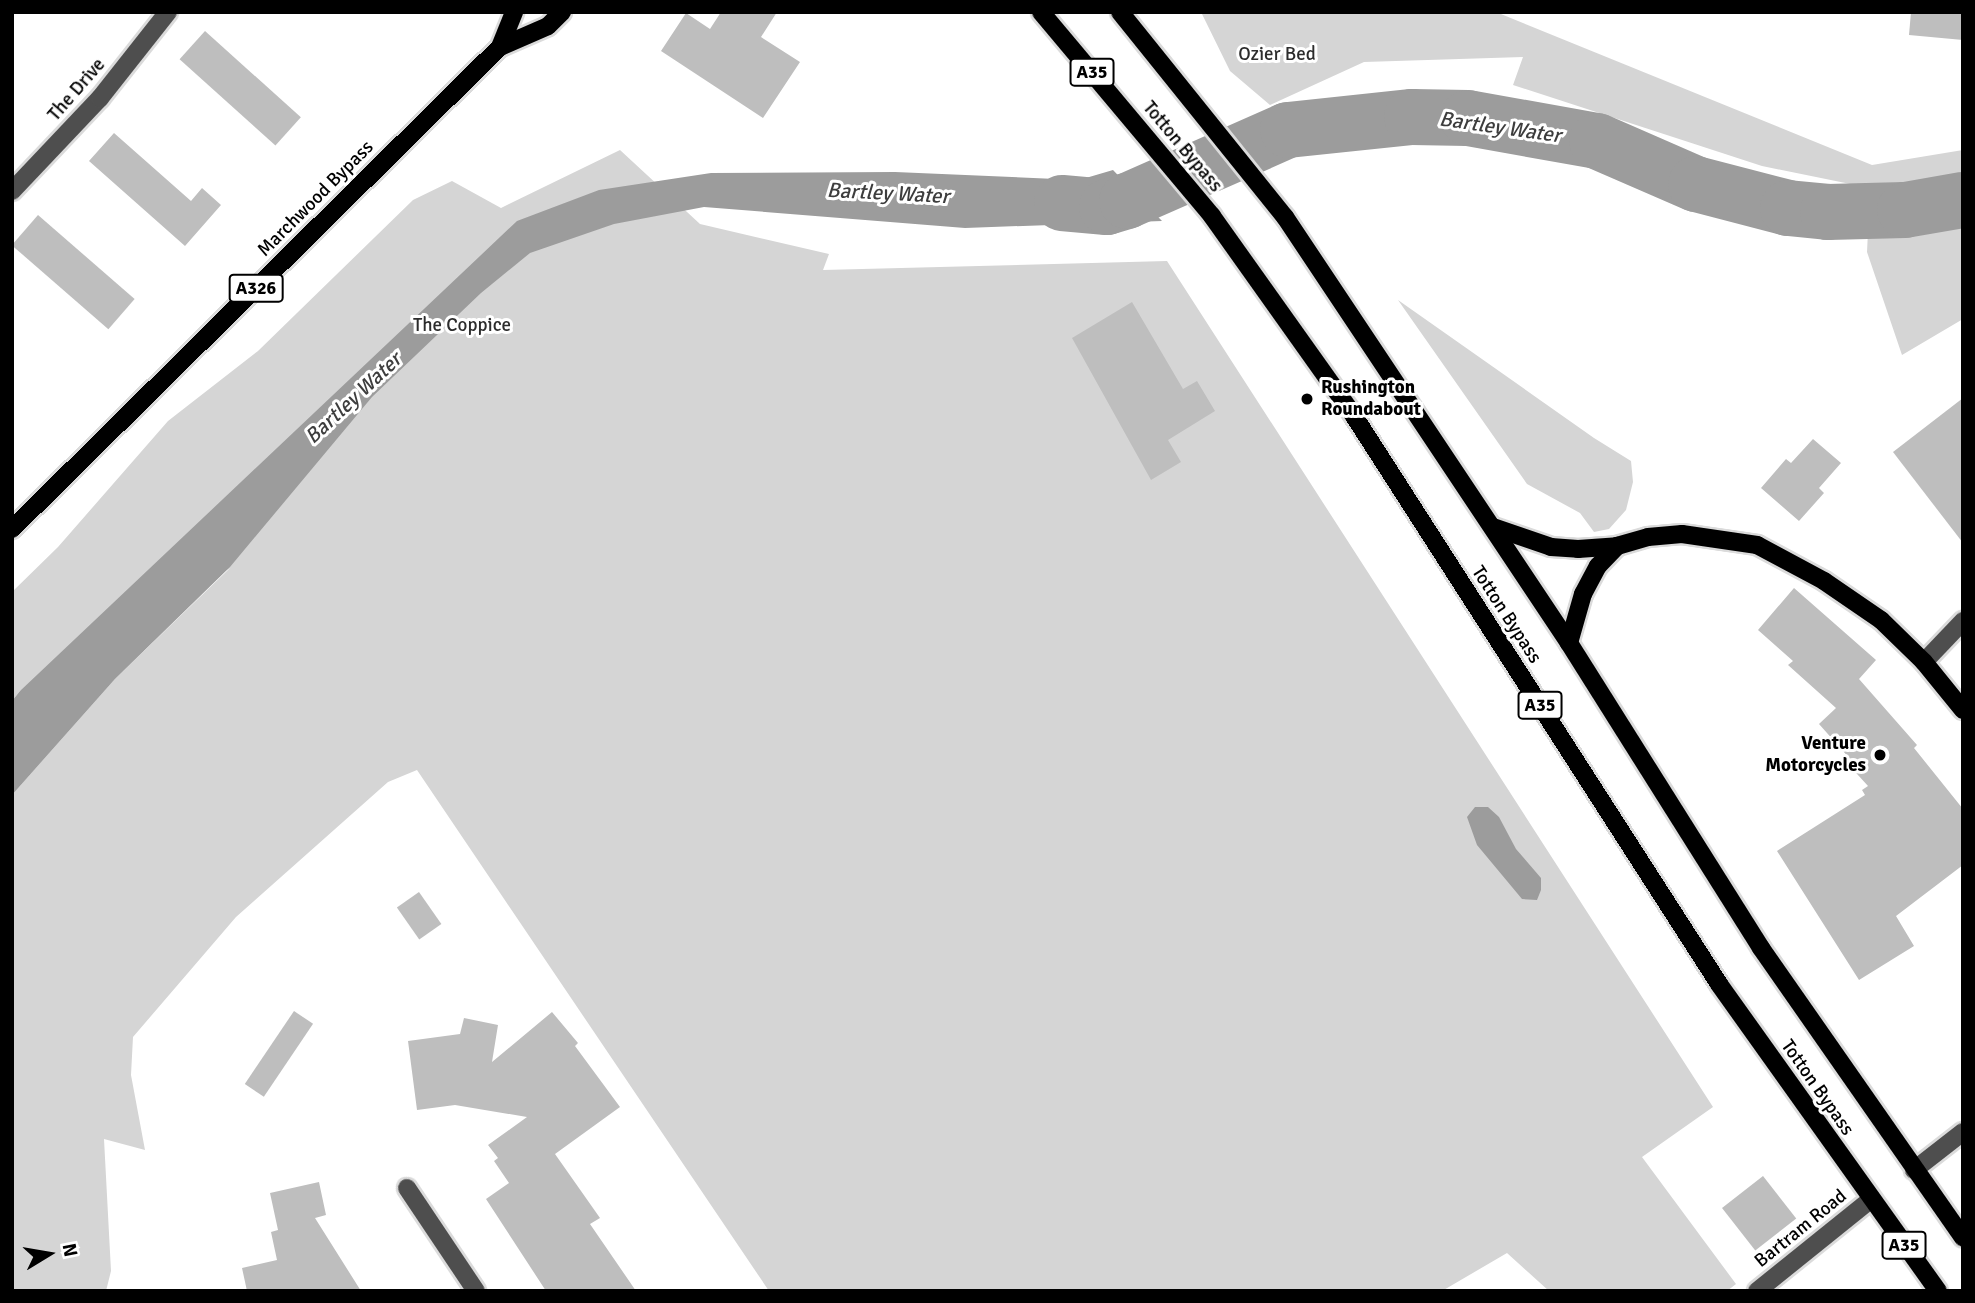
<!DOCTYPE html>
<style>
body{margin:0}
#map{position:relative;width:1975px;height:1303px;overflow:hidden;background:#fff;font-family:Signika,sans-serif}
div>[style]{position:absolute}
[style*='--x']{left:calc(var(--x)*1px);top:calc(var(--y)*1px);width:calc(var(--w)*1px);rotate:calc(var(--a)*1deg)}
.green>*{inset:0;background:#d5d5d5}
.water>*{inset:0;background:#9c9c9c}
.river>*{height:56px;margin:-28px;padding:0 28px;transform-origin:28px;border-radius:28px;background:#9c9c9c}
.building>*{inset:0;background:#bebebe;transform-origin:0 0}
.roads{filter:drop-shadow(2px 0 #dbdbdb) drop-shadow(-2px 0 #dbdbdb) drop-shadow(0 2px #dbdbdb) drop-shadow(0 -2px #dbdbdb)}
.minor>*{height:18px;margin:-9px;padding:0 9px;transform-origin:9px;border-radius:9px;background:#4e4e4e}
.major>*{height:18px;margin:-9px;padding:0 9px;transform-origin:9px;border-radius:9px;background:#000}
.dots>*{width:19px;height:19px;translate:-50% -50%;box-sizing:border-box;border:4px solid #fff;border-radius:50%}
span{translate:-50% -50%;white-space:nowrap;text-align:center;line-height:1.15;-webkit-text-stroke:6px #fff;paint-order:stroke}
.shield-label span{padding:2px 5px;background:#fff;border:2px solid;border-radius:5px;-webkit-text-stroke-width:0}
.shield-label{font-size:18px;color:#000;font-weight:700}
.park-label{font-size:19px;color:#2c2c2c}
.street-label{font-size:19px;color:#000}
.poi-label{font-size:19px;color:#000;font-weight:700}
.left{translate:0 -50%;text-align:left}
.right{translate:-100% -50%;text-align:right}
.water-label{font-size:21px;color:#3d3d3d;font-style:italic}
.frame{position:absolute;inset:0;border:14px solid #000;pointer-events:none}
.north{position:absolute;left:14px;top:1219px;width:70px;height:70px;-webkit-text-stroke:5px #fff;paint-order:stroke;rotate:79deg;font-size:19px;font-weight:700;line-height:28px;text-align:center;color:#000}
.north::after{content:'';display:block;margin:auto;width:24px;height:32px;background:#000;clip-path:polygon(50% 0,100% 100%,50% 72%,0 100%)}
</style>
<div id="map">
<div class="green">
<div style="clip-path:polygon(1201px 12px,1496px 12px,1872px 165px,1963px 150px,1963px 319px,1902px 355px,1867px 252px,1870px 188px,1762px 166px,1513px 85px,1523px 57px,1364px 62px,1270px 105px,1230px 71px)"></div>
<div style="clip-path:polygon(620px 150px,700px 224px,829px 254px,823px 270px,1167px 261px,1713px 1107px,1642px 1157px,1736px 1284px,1727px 1291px,1549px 1291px,1507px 1253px,1442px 1291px,769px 1291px,417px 770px,388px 782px,236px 917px,133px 1037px,131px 1075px,145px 1150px,104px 1139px,111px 1271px,106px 1291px,12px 1291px,12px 795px,115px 679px,230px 568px,20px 691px,12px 701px,12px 592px,58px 547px,168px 421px,258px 351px,413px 200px,452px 181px,501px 208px)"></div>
<div style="clip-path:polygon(1398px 300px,1594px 438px,1631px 461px,1633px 482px,1626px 510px,1609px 529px,1594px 532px,1580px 513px,1527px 484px)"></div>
</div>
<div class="water">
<div style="clip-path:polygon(1113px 170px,1162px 221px,965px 228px,704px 207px,614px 224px,530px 253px,481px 293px,372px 397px,230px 567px,115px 679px,12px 795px,12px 701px,20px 691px,517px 221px,599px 190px,711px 173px,895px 172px,1079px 180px)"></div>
<div style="clip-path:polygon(1475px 807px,1488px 807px,1499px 817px,1516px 849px,1541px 878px,1541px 890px,1537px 900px,1522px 899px,1477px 845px,1467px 817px)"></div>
</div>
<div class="river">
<div style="--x:1062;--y:203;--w:45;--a:5.1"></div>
<div style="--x:1107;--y:207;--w:21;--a:-17"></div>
<div style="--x:1127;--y:201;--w:176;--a:-23.8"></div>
<div style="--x:1288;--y:130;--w:125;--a:-6"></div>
<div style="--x:1412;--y:117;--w:56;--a:1"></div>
<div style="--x:1468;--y:118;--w:131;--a:10.1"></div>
<div style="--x:1597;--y:141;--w:108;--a:23.5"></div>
<div style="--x:1696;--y:184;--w:95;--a:14.6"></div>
<div style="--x:1788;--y:208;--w:40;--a:5.7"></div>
<div style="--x:1828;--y:212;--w:77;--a:-1.5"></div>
<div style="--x:1905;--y:210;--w:59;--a:-9.8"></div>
</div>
<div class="building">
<div style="clip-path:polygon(721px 12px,777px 12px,761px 37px,800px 62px,763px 118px,661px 51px,686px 13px,710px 29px)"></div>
<div style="clip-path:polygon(1911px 12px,1963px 12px,1963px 40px,1909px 35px)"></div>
<div style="left:205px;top:31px;width:129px;height:38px;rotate:42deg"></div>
<div style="clip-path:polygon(114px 133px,191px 201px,202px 188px,221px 205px,185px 246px,89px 161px)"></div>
<div style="left:38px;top:215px;width:128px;height:40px;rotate:41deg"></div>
<div style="clip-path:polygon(1132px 302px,1183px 389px,1197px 381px,1215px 411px,1168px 440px,1181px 462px,1151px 480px,1072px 338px)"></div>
<div style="clip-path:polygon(1963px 398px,1963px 543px,1893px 452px)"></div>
<div style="clip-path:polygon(1813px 439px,1841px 463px,1819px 488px,1824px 493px,1799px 521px,1761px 488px,1786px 459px,1791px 463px)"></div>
<div style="clip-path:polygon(1794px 588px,1876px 660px,1859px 679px,1917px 745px,1914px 748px,1963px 809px,1963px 865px,1896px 916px,1914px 946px,1859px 980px,1777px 851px,1865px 795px,1862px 790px,1868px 786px,1847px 763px,1851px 760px,1819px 724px,1836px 708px,1788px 665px,1793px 661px,1758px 630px)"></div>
<div style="left:419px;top:892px;width:39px;height:27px;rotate:55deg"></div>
<div style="left:294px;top:1011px;width:23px;height:88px;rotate:34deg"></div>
<div style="clip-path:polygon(552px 1012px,578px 1043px,575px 1046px,620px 1107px,555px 1154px,600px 1218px,590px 1224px,636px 1291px,546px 1291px,486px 1199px,509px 1183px,494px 1161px,498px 1158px,488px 1145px,527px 1117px,455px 1105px,417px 1110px,408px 1041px,460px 1034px,464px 1018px,498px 1025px,492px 1062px)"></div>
<div style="left:1763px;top:1176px;width:54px;height:52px;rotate:52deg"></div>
<div style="clip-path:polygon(319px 1182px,326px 1215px,315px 1218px,361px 1291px,247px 1291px,242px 1268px,277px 1260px,271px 1232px,278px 1230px,270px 1193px)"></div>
</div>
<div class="roads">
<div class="minor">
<div style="--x:12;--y:191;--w:128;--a:-46.6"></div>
<div style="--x:100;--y:98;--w:110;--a:-51.7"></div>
<div style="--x:1924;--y:662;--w:57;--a:-46.4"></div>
<div style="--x:1914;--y:1170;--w:62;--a:-37.8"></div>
<div style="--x:407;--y:1188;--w:124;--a:56.2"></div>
<div style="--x:1757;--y:1291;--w:145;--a:-38.8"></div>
</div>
<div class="major">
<div style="--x:1041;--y:12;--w:266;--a:50"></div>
<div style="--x:1212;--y:216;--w:245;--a:54.6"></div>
<div style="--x:1354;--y:416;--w:675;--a:57.27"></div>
<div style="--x:1719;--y:984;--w:377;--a:54.5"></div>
<div style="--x:1120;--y:12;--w:263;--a:51.2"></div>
<div style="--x:1285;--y:217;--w:512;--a:56.31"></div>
<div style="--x:1569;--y:643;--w:360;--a:57.8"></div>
<div style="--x:1761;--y:948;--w:353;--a:55.1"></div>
<div style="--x:500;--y:47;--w:38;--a:-68"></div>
<div style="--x:1493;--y:527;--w:61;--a:19"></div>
<div style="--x:1551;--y:547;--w:27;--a:4"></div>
<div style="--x:1578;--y:549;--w:39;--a:-4"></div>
<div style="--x:1617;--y:546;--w:32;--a:-16"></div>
<div style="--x:1648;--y:537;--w:34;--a:-5"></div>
<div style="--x:1682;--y:534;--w:76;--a:8.3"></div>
<div style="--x:1757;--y:545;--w:76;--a:28.2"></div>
<div style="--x:1824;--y:581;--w:69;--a:34.4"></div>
<div style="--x:1881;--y:620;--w:60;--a:44.3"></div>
<div style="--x:1924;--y:662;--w:62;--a:50.9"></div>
<div style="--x:12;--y:529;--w:686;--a:-44.65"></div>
<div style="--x:500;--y:47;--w:52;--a:-23.6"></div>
<div style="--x:548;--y:26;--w:20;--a:-45"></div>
<div style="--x:1569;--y:643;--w:51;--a:-74.1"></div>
<div style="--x:1583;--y:594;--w:32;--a:-62"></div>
<div style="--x:1598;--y:566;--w:28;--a:-46"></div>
</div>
</div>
<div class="dots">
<div style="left:1307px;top:399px;background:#000"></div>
<div style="left:1880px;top:755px;background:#000"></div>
</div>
<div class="shield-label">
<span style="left:1092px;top:72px">A35</span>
<span style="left:256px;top:288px">A326</span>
<span style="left:1540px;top:705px">A35</span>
<span style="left:1904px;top:1245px">A35</span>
</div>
<div class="park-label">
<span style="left:1277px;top:55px">Ozier Bed</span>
<span style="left:462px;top:326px">The Coppice</span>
</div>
<div class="street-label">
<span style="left:77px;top:90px;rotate:-49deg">The Drive</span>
<span style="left:1182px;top:147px;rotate:50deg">Totton Bypass</span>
<span style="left:316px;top:199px;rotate:-45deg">Marchwood Bypass</span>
<span style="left:1506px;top:615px;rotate:57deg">Totton Bypass</span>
<span style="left:1817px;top:1088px;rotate:55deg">Totton Bypass</span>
<span style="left:1801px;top:1229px;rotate:-39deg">Bartram Road</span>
</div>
<div class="poi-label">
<span class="left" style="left:1321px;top:399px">Rushington<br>Roundabout</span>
<span class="right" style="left:1866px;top:755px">Venture<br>Motorcycles</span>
</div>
<div class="water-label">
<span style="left:1500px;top:127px;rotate:8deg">Bartley Water</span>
<span style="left:888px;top:193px;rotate:3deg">Bartley Water</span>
<span style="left:353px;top:398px;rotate:-43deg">Bartley Water</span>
</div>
<div class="frame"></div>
<div class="north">N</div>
</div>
